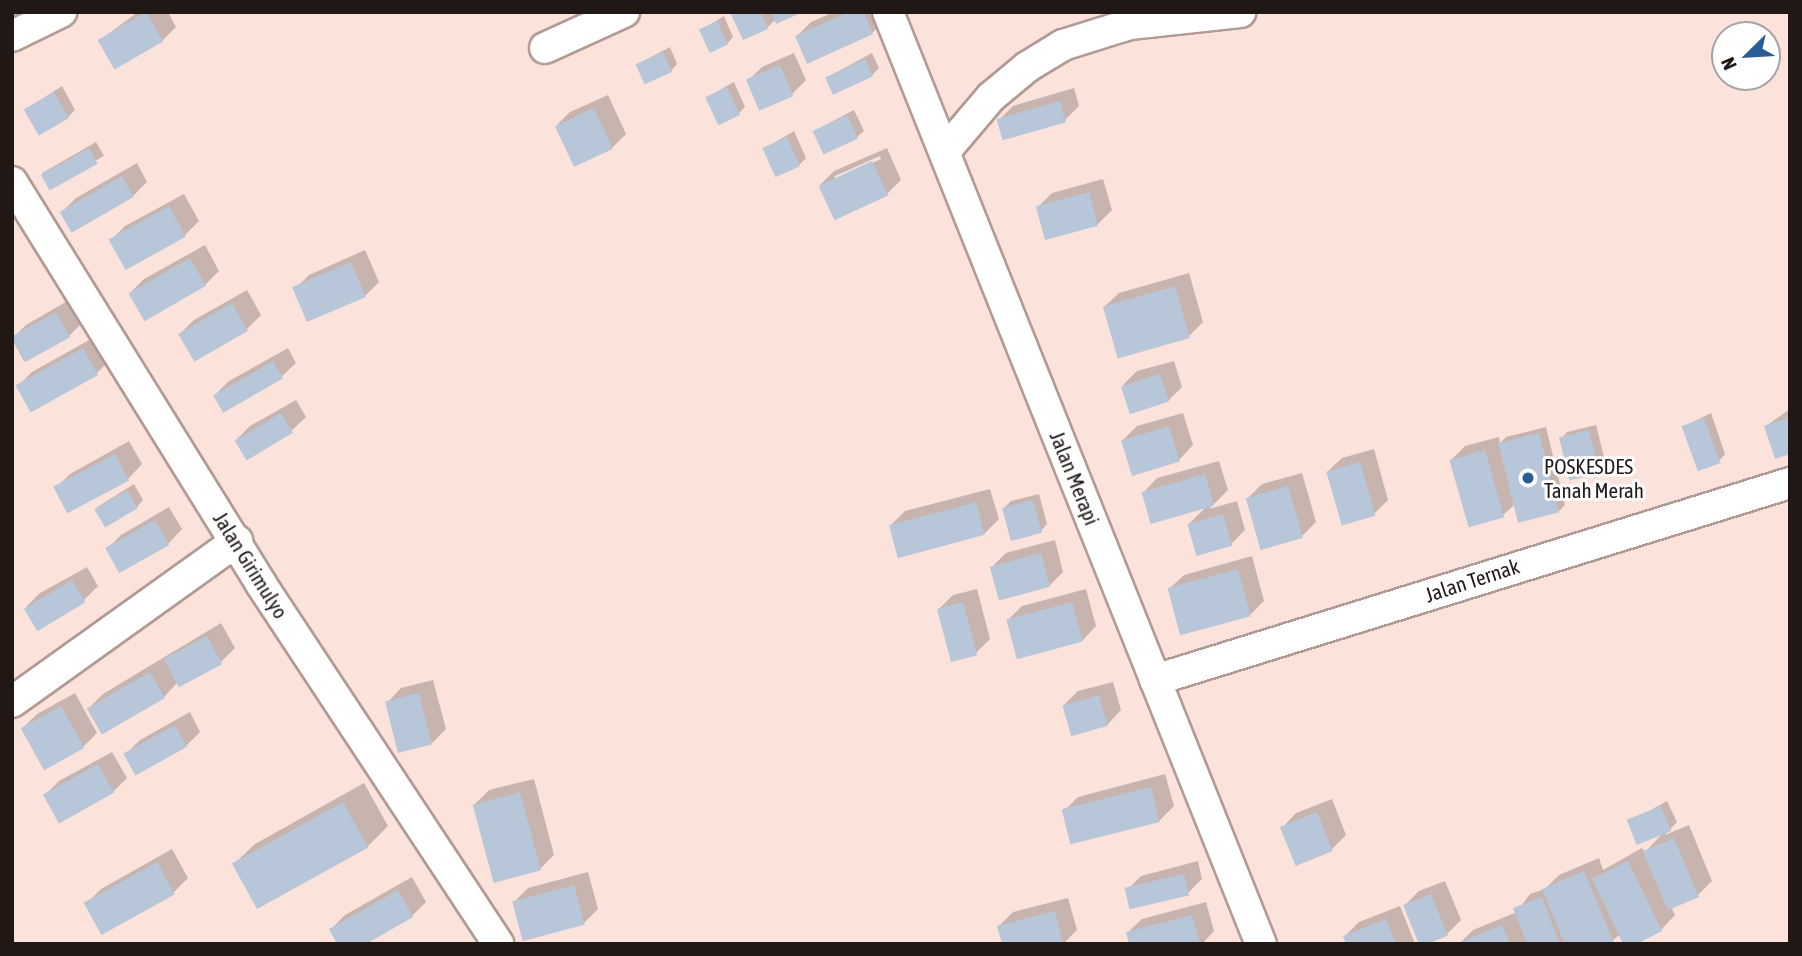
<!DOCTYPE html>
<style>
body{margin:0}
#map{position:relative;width:1802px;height:956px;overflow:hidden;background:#fbe2da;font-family:"Asap Condensed",sans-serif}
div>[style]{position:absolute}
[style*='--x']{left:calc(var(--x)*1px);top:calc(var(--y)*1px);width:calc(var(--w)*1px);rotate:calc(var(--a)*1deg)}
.shadow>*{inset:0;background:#0003;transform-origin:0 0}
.building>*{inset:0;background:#b7c6d8;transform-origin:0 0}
.roads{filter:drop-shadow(2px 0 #b19a93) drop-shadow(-2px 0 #b19a93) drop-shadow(0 2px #b19a93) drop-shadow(0 -2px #b19a93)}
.minor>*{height:30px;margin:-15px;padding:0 15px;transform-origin:15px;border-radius:15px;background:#fff}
.dots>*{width:19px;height:19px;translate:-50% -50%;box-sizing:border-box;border:4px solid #fff;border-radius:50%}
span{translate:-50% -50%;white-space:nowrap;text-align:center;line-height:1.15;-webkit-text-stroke:6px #fff;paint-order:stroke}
.poi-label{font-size:21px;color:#211816}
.left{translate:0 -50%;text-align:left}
.street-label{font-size:21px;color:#211816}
.frame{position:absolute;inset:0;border:14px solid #211816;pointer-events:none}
.north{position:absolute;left:1711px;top:21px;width:70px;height:70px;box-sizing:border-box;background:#fff;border:2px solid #a6a3a2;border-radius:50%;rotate:246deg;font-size:19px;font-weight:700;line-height:28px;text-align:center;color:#211816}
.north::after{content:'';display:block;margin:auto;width:24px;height:32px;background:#275e96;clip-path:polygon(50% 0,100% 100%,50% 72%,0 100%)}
</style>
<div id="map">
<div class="shadow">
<div style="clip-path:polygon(138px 12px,168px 12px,176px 27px,162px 41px,100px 40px)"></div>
<div style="clip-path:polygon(732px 12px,799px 12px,776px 19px,767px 28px)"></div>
<div style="clip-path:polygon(834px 12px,884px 12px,886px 19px,872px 33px,797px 36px,811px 22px)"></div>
<div style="clip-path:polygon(724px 16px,733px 37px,727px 44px,701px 30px)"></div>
<div style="clip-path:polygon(670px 47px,677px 64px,671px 71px,638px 64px)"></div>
<div style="clip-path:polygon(794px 53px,806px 80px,792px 94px,748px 81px,762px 67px)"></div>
<div style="clip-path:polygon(872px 53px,879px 68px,872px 75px,828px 77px)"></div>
<div style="clip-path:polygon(734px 82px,745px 107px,739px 113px,707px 97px)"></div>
<div style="clip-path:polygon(62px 86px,75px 110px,68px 117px,25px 110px)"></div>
<div style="clip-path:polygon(1074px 88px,1079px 106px,1065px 120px,999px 120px,1013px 106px)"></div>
<div style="clip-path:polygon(608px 95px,626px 134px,612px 148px,556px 126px,570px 112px)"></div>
<div style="clip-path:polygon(854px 110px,864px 131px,857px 137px,814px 131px)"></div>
<div style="clip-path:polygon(794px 131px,806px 158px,799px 165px,764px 149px)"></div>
<div style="left:96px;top:142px;width:16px;height:62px;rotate:60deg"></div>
<div style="clip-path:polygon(evenodd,887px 148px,901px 180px,887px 194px,820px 185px,834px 171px,887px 148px,880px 156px,881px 159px,835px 180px,835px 176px,880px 156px)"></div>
<div style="clip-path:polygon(137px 163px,147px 182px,133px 196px,62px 212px,76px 198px)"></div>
<div style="clip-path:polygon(1103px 179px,1112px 210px,1098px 224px,1047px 238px,1038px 207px,1052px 193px)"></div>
<div style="clip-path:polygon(184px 194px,199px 221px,185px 235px,111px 240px,125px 226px)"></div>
<div style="clip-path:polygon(205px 245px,219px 271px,205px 285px,130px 293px,144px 279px)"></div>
<div style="clip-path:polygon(365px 250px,379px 282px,365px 296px,295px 289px,309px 275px)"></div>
<div style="clip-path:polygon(1189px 273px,1203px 322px,1189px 336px,1104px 307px,1119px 293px)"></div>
<div style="clip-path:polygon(247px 290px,261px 315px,247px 329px,194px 359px,180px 334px,194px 320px)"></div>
<div style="clip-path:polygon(71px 299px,83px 322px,69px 336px,24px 361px,12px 339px,26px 325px)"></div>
<div style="clip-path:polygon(98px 335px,111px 359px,97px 373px,32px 410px,18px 386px,32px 372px)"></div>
<div style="clip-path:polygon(288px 348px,296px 363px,281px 377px,215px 395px,229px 381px)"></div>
<div style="clip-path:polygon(1174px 361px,1182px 387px,1168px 401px,1123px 385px,1137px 371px)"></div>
<div style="clip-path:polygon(296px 400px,306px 417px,291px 431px,236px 440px,250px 426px)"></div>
<div style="clip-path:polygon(1790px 409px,1790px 452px,1766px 426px)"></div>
<div style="clip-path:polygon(1183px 413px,1193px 445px,1179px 460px,1123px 440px,1137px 426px)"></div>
<div style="clip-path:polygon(1711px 413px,1725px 454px,1719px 461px,1683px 427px)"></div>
<div style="clip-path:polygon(1596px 425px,1606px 465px,1599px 471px,1561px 439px,1567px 432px)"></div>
<div style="clip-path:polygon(1546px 427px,1565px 505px,1558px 512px,1515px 504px,1503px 515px,1451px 460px,1465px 446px,1499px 437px,1500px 443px,1506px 437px)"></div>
<div style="clip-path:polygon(129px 441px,142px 464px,128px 479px,69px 512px,56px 488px,70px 474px)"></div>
<div style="clip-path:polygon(1374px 449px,1388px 500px,1374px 514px,1327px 472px,1342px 458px)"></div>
<div style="clip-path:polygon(1219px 461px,1228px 490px,1209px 509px,1237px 501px,1245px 530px,1231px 544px,1189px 524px,1207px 506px,1143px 493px,1157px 478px)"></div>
<div style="clip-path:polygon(1302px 473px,1316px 522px,1302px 536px,1248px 498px,1262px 484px)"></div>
<div style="clip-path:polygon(134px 484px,143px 500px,137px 507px,96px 508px)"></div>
<div style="clip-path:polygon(990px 489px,999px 519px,984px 534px,891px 525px,905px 511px)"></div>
<div style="clip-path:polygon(1039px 494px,1047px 524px,1041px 531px,1004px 508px,1011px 501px)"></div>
<div style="clip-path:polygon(169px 507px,182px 529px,168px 544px,107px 549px,121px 535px)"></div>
<div style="clip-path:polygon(1055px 540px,1063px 572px,1049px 586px,992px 567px,1006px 553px)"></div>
<div style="clip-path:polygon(1252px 556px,1264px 601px,1250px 615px,1169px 589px,1184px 575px)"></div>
<div style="clip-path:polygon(87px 567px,98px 586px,84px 600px,26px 607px,40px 593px)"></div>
<div style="clip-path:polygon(977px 589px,990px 639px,976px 653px,939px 609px,953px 595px)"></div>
<div style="clip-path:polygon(1086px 589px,1096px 626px,1082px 641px,1008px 620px,1022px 606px)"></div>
<div style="clip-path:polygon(221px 623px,235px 648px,221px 662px,180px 686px,178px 682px,164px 697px,89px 708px,103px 694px)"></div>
<div style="clip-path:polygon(433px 680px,446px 729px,432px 743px,387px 703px,401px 688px)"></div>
<div style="clip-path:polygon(1113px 682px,1121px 710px,1107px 725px,1064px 705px,1078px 691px)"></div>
<div style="clip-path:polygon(75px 693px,97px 733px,83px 747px,23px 728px,37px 714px)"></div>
<div style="clip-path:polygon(190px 712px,200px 732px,186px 746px,137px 774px,126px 754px,140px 740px)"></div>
<div style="clip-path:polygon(112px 752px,127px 778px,113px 792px,45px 795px,59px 781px)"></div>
<div style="clip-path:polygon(1165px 774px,1174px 806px,1159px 821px,1064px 811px,1078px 797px)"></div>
<div style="clip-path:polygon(534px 779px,554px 855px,540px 869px,475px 804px,489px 790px)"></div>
<div style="clip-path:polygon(364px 783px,388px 826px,367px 847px,234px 864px,255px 844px)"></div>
<div style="clip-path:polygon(1332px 799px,1346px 835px,1332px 849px,1282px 828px,1296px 813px)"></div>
<div style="clip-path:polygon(1667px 801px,1677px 822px,1665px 835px,1689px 825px,1712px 881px,1698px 895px,1671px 907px,1675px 915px,1661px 930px,1621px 934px,1608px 944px,1459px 944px,1473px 930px,1517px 912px,1530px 894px,1545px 889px,1559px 875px,1599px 858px,1603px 870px,1642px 848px,1645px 852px,1664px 832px,1629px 822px)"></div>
<div style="clip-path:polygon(172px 849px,188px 878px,174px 892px,87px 903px,101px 889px)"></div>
<div style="clip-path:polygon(1198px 861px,1202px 879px,1188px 893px,1127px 890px,1141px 876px)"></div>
<div style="clip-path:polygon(588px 872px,598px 909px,584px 923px,514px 902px,528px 888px)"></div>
<div style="clip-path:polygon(412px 877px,426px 902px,412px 916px,331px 929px,345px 915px)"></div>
<div style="clip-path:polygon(1445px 881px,1461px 920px,1447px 934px,1420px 944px,1405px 905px,1419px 891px)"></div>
<div style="clip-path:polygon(1068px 898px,1077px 930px,1063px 944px,999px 926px,1013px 912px)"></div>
<div style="clip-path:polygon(1206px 902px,1214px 931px,1202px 944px,1130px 944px,1127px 933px,1142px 919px)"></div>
<div style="clip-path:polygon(1400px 906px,1414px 941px,1411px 944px,1348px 944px,1345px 936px,1359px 922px)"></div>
</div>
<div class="building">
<div style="clip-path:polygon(12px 12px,36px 12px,12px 25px)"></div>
<div style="left:146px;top:12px;width:34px;height:56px;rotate:60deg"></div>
<div style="clip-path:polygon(730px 12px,761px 12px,768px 29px,743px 40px)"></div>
<div style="clip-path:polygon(772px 12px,803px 12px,776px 24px)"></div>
<div style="clip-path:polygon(849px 12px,864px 12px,873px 34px,807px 64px,795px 36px)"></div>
<div style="left:717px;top:21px;width:26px;height:20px;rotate:65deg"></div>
<div style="left:663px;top:52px;width:22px;height:30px;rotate:66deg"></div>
<div style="left:865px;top:59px;width:19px;height:44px;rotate:65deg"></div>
<div style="left:780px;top:65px;width:34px;height:37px;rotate:67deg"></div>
<div style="left:727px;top:87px;width:31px;height:24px;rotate:65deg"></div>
<div style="left:54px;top:92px;width:30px;height:35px;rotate:60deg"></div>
<div style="left:1060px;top:101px;width:22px;height:66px;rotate:74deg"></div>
<div style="left:594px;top:108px;width:45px;height:43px;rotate:65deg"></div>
<div style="left:847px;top:115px;width:26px;height:38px;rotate:65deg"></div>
<div style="left:787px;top:137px;width:32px;height:27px;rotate:66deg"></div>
<div style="left:89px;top:148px;width:18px;height:55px;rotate:61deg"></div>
<div style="left:872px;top:161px;width:38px;height:59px;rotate:65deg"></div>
<div style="left:122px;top:176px;width:24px;height:72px;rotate:60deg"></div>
<div style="left:1089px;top:192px;width:35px;height:55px;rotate:75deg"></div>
<div style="left:169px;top:206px;width:35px;height:69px;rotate:61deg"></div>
<div style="left:190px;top:258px;width:32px;height:71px;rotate:60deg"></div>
<div style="left:351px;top:262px;width:38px;height:64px;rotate:67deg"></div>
<div style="left:1175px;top:286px;width:54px;height:75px;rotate:74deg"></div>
<div style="left:232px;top:303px;width:32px;height:62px;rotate:60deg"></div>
<div style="left:56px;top:312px;width:29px;height:51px;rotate:61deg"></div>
<div style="left:83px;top:348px;width:31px;height:77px;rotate:61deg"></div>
<div style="left:273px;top:361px;width:20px;height:69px;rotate:60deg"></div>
<div style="left:1160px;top:374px;width:29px;height:41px;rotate:72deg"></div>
<div style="left:281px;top:413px;width:23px;height:54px;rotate:59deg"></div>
<div style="clip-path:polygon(1790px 417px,1790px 454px,1775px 459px,1764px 426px)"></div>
<div style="left:1704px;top:418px;width:48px;height:24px;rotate:70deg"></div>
<div style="left:1169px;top:426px;width:37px;height:50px;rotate:73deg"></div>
<div style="left:1589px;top:430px;width:44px;height:31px;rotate:76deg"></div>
<div style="left:1539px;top:433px;width:82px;height:42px;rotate:76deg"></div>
<div style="left:1485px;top:450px;width:70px;height:37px;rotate:74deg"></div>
<div style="left:115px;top:454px;width:30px;height:70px;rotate:62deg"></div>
<div style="left:1360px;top:462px;width:56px;height:35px;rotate:74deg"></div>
<div style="left:1205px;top:474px;width:33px;height:66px;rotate:74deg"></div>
<div style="left:1288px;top:486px;width:54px;height:44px;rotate:74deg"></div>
<div style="left:127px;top:490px;width:21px;height:38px;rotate:59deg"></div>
<div style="left:1033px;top:500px;width:34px;height:32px;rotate:75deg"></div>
<div style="left:976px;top:502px;width:34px;height:90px;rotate:75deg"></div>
<div style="left:1223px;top:514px;width:33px;height:37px;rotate:74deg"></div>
<div style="left:155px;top:520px;width:29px;height:57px;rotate:61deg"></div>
<div style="left:1041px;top:553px;width:35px;height:53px;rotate:75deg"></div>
<div style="left:1238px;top:569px;width:49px;height:73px;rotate:75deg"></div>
<div style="left:72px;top:580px;width:26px;height:56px;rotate:59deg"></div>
<div style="left:963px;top:602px;width:55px;height:27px;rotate:75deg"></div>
<div style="left:1072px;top:602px;width:41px;height:68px;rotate:75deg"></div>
<div style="left:207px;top:636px;width:32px;height:49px;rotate:62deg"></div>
<div style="left:150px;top:672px;width:30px;height:73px;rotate:60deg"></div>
<div style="left:419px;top:693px;width:53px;height:35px;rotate:76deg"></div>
<div style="left:1099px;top:695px;width:32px;height:38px;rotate:74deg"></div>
<div style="left:61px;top:706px;width:48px;height:46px;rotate:61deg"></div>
<div style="left:175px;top:725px;width:25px;height:59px;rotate:61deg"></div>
<div style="left:98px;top:764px;width:33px;height:63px;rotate:61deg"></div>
<div style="left:1151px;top:787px;width:36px;height:92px;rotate:76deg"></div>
<div style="left:520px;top:792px;width:81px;height:49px;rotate:75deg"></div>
<div style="left:343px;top:802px;width:52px;height:127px;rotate:61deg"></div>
<div style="left:1661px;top:806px;width:27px;height:37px;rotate:68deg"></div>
<div style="left:1317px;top:812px;width:42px;height:40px;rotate:68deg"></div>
<div style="left:1674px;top:838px;width:64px;height:34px;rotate:67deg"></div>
<div style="clip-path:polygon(1628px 861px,1662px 931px,1637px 944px,1623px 944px,1592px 879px)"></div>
<div style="left:157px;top:862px;width:37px;height:84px;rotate:61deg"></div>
<div style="clip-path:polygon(1584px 871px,1614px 943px,1612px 944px,1565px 944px,1542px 889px)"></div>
<div style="left:1184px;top:874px;width:22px;height:61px;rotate:77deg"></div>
<div style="left:574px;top:885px;width:41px;height:64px;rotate:75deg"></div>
<div style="clip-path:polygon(398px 890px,413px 917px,366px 944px,337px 944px,329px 929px)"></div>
<div style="left:1431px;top:894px;width:45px;height:30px;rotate:68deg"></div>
<div style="clip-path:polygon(1542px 897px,1560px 944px,1527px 944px,1513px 908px)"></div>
<div style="clip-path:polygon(1055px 911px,1063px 944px,1002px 944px,997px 926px)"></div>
<div style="clip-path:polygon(1192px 915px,1200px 944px,1129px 944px,1126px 932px)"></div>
<div style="clip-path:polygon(1386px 919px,1396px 944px,1346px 944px,1343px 936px)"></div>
<div style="clip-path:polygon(1502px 925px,1510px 944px,1456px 944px)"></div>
</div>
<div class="roads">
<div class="minor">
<div style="--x:888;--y:12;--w:1004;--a:68.19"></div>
<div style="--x:12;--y:36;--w:55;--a:-26.1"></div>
<div style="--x:545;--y:48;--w:87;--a:-24.5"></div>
<div style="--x:946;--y:150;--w:70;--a:-49.7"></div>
<div style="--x:991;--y:97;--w:47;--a:-39.8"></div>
<div style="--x:1027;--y:67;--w:42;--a:-31.4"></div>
<div style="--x:1063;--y:45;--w:70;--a:-17.4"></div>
<div style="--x:1130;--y:24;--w:111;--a:-6.2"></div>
<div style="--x:12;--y:182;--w:473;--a:58.2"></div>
<div style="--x:261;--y:584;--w:431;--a:56.6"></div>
<div style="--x:1155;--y:680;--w:665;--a:-17.24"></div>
<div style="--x:12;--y:702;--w:277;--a:-35.6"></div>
</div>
</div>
<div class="dots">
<div style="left:1528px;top:478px;background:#275e96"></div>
</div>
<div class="poi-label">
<span class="left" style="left:1544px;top:478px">POSKESDES<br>Tanah Merah</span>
</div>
<div class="street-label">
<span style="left:1075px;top:478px;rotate:68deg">Jalan Merapi</span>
<span style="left:251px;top:565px;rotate:58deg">Jalan Girimulyo</span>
<span style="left:1472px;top:580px;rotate:-18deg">Jalan Ternak</span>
</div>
<div class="frame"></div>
<div class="north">N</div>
</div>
